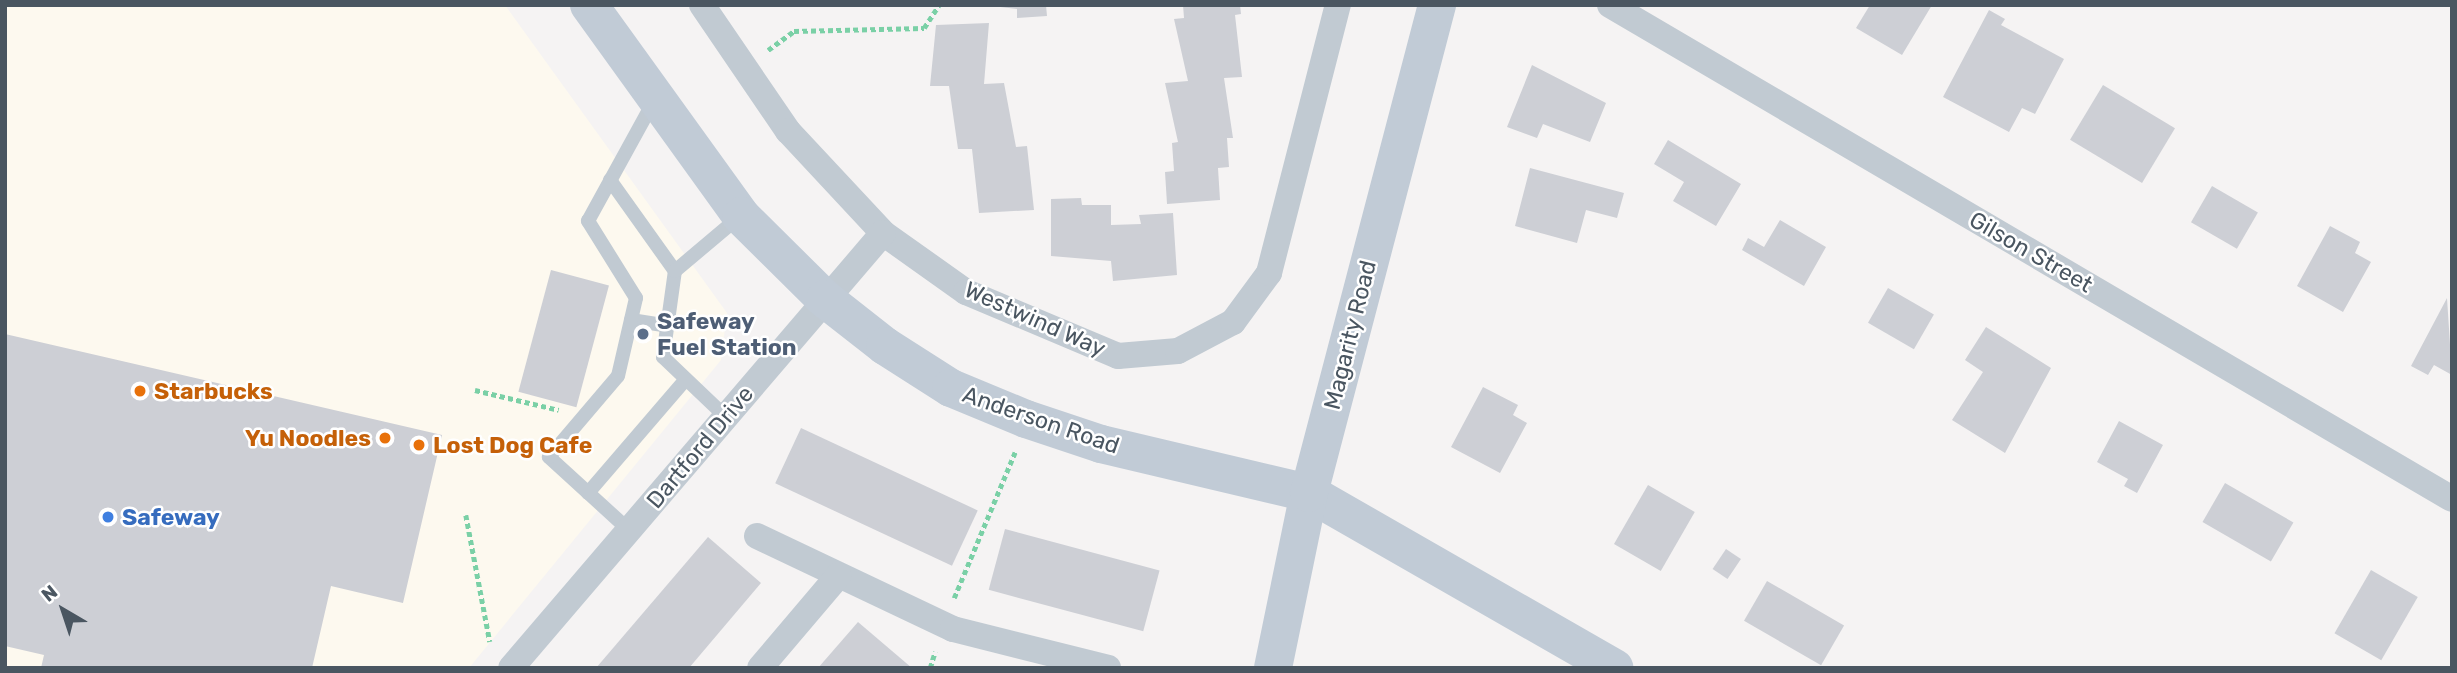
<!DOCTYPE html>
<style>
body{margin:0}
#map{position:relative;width:2457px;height:673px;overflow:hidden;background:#f5f3f3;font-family:Rubik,sans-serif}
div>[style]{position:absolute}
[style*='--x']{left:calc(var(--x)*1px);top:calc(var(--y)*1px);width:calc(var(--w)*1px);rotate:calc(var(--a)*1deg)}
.commercial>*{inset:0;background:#fdf9ef}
.building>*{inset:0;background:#cdcfd5;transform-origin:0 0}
.path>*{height:4.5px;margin-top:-2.25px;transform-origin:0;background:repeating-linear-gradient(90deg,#7ad0a6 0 5px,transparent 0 8.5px)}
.lane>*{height:14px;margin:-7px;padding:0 7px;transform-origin:7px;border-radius:7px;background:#c1cad2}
.street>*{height:26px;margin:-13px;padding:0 13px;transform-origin:13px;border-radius:13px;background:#c1cad2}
.secondary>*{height:38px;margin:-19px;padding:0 19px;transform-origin:19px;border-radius:19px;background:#c1cbd6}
.dots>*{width:19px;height:19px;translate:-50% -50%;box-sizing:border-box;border:4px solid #fff;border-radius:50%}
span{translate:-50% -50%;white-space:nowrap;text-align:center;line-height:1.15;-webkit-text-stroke:5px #fff;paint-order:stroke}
.street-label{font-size:23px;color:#4a5661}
.service-label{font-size:23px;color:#4e5e75;font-weight:700}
.left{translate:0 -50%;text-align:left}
.food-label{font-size:23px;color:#c56008;font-weight:700}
.right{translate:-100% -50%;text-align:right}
.shop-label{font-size:23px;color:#366cbe;font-weight:700}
.frame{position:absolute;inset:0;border:7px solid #4a5661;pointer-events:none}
.north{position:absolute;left:28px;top:575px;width:70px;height:70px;-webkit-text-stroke:5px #fff;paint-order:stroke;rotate:321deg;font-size:19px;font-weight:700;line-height:28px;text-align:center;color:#4a5661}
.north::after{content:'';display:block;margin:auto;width:24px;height:32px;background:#4a5661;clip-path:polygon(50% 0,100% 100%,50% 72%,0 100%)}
</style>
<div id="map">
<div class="commercial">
<div style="clip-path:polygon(5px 5px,505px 5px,727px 313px,721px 360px,469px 668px,5px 668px)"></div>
</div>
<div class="building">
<div style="clip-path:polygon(984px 5px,1046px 5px,1047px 16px,1017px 18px,1017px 9px)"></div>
<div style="clip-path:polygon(1183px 5px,1240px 5px,1241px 14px,1235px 15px,1242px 77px,1224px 78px,1233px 138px,1227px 138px,1229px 167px,1218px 168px,1220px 200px,1167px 204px,1165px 172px,1174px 171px,1172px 143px,1178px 142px,1165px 83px,1188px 81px,1174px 19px,1184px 18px)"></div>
<div style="clip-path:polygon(1870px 5px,1932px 5px,1902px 55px,1856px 28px)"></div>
<div style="clip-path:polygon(1989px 10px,2005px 19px,2001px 25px,2064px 59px,2035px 114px,2022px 108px,2009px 132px,1943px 97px)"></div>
<div style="clip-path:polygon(989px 23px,984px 84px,1004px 83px,1016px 147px,1027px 146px,1034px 210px,979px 213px,972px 149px,958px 149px,949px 86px,930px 86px,936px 25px)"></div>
<div style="clip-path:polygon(1532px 65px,1606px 103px,1590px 142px,1543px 124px,1537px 138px,1507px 127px)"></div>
<div style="left:2103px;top:85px;width:84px;height:64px;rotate:31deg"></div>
<div style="clip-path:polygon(1668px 140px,1741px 184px,1716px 226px,1673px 201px,1684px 182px,1654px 164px)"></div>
<div style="clip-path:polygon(1530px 168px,1624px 193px,1617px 218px,1586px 210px,1577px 243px,1515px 226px)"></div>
<div style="left:2212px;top:186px;width:53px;height:42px;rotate:30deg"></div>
<div style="clip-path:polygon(1081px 198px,1082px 205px,1111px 205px,1111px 225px,1141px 224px,1139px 215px,1173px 213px,1177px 275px,1113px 281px,1111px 261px,1051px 256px,1051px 199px)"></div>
<div style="clip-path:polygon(1780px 220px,1826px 247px,1804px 286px,1742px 250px,1748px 238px,1764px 247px)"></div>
<div style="clip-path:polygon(2330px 226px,2360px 242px,2355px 253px,2371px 262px,2343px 312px,2297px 286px)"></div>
<div style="left:551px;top:270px;width:60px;height:126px;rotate:15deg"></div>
<div style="left:1888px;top:288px;width:53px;height:40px;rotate:30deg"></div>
<div style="clip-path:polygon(2447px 298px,2452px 375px,2434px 365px,2428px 375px,2411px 366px)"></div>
<div style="clip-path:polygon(1986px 327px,2051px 368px,2005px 453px,1952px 420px,1983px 372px,1965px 360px)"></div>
<div style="clip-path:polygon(5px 334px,442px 435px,403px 603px,331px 586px,312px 668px,41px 668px,44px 655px,5px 646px)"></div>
<div style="clip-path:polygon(1483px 387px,1518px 405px,1513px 415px,1527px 423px,1500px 473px,1451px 447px)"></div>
<div style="clip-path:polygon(2119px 421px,2163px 445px,2137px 493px,2124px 486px,2128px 479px,2097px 462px)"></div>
<div style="left:801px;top:428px;width:195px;height:61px;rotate:25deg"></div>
<div style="left:2225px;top:483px;width:79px;height:45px;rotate:30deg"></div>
<div style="left:1648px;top:485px;width:54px;height:68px;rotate:30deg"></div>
<div style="left:1005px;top:529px;width:160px;height:63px;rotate:15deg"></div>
<div style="clip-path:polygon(708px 537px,761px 583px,689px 668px,596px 668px)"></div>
<div style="left:1726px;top:549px;width:18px;height:24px;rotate:34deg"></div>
<div style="left:2371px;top:570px;width:54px;height:73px;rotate:30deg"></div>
<div style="left:1767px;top:581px;width:89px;height:46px;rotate:30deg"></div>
<div style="clip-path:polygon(858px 622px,912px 668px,818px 668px)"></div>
</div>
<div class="path">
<div style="--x:768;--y:50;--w:32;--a:-36"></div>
<div style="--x:794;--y:31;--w:130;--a:-1.3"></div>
<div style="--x:924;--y:28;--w:27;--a:-57"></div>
<div style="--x:475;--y:390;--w:86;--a:13.4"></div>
<div style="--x:466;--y:515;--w:129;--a:79.3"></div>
<div style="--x:954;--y:598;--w:158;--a:-67.3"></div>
<div style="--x:930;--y:668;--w:17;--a:-73"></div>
</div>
<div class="lane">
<div style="--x:610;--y:180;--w:112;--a:54.5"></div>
<div style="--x:631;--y:320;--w:37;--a:9"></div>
<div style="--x:726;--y:417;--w:87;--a:-136.4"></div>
<div style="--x:663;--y:357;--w:87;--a:-82.1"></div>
<div style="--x:675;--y:271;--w:84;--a:-40.2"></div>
<div style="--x:588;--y:493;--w:150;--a:-49.3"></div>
<div style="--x:630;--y:531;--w:110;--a:-137.6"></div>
<div style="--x:549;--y:457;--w:106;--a:-49.6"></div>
<div style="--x:618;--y:376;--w:80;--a:-77"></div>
<div style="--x:636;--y:298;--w:91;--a:-121.9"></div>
<div style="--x:588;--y:221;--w:137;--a:-61.2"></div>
</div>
<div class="street">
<div style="--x:702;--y:5;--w:153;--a:55.7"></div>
<div style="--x:788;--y:131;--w:139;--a:47"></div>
<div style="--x:883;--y:233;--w:102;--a:35.4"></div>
<div style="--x:966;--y:292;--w:165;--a:22.8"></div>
<div style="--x:1118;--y:356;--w:60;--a:-4.8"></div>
<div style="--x:1178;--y:351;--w:62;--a:-27.8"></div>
<div style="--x:1233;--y:322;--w:61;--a:-53.7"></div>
<div style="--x:1269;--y:273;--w:277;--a:-75.6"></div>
<div style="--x:1610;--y:5;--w:976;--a:30.4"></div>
<div style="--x:757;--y:536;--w:217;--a:25.4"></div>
<div style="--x:953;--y:629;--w:160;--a:14.1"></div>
<div style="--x:511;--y:668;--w:572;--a:-49.46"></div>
<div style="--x:760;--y:668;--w:121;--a:-49.7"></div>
</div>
<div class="secondary">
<div style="--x:589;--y:5;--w:260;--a:54.2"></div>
<div style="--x:741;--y:216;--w:118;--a:44.7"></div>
<div style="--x:825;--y:299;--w:76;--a:38.1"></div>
<div style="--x:885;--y:346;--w:78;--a:32.5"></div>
<div style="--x:951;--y:388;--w:81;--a:22.5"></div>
<div style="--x:1026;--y:419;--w:79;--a:18.4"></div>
<div style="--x:1101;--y:444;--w:214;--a:13.3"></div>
<div style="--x:1309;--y:493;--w:352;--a:29.8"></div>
<div style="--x:1273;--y:668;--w:179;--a:-78.4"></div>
<div style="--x:1309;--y:493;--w:505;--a:-75.3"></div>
</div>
<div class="dots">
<div style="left:643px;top:334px;background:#5c6f8a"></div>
<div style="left:140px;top:391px;background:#e8710a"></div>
<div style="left:385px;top:438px;background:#e8710a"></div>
<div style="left:419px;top:445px;background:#e8710a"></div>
<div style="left:108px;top:517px;background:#3f7fe0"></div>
</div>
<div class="street-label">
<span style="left:2031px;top:252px;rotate:30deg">Gilson Street</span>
<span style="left:1035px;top:319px;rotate:24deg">Westwind Way</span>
<span style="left:1350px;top:335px;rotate:-76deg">Magarity Road</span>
<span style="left:1041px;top:420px;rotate:19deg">Anderson Road</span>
<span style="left:700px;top:447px;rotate:-50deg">Dartford Drive</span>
</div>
<div class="service-label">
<span class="left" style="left:657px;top:334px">Safeway<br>Fuel Station</span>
</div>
<div class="food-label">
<span class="left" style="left:154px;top:391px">Starbucks</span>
<span class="right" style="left:371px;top:438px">Yu Noodles</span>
<span class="left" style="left:433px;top:445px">Lost Dog Cafe</span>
</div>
<div class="shop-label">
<span class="left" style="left:122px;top:517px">Safeway</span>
</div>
<div class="frame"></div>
<div class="north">N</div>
</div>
